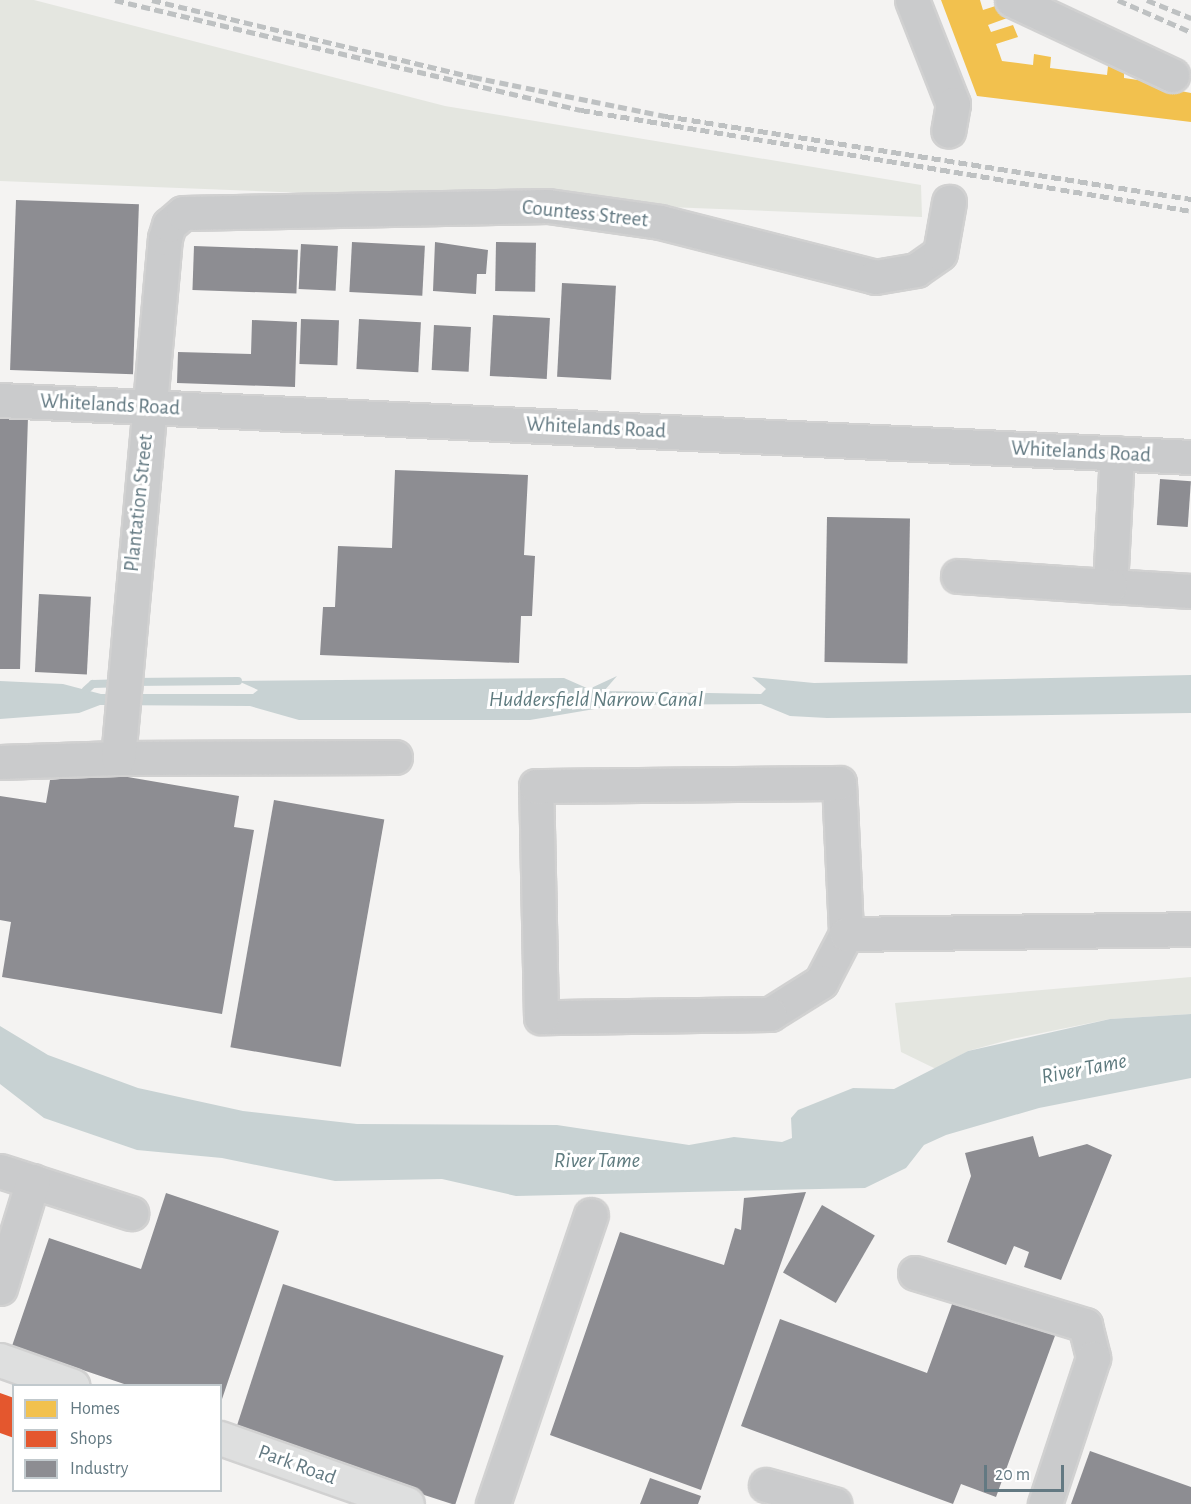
<!DOCTYPE html>
<style>
body{margin:0}
#map{position:relative;width:1191px;height:1504px;overflow:hidden;background:#f4f3f2;font-family:"Alegreya Sans",sans-serif}
div>[style]{position:absolute}
[style*='--x']{left:calc(var(--x)*1px);top:calc(var(--y)*1px);width:calc(var(--w)*1px);rotate:calc(var(--a)*1deg)}
.green>*{inset:0;background:#e4e6e0}
.water>*{inset:0;background:#c8d2d3}
.homes>*{inset:0;background:#f2c14e}
.shops>*{inset:0;background:#e4572e}
.industry>*{inset:0;background:#8d8d92;transform-origin:0 0}
.stream>*{height:8px;margin:-4px;padding:0 4px;transform-origin:4px;border-radius:4px;background:#c8d2d3}
.roads{filter:drop-shadow(2px 0 #d1d1d1) drop-shadow(-2px 0 #d1d1d1) drop-shadow(0 2px #d1d1d1) drop-shadow(0 -2px #d1d1d1)}
.minor>*{height:33px;margin:-16.5px;padding:0 16.5px;transform-origin:16.5px;border-radius:16.5px;background:#cacbcc}
.major>*{height:33px;margin:-16.5px;padding:0 16.5px;transform-origin:16.5px;border-radius:16.5px;background:#dedfdf}
.rail>*{height:4.5px;margin-top:-2.25px;transform-origin:0;background:repeating-linear-gradient(90deg,#bec1c2 0 9px,transparent 0 13.5px)}
span{translate:-50% -50%;white-space:nowrap;text-align:center;line-height:1.15;-webkit-text-stroke:6px #fff;paint-order:stroke}
.street-label{font-size:21px;color:#637982}
.water-label{font-size:22px;color:#5f7b7f;font-style:italic}
.legend{position:absolute;left:12px;top:1384px;width:210px;height:108px;box-sizing:border-box;background:#fff;border:2px solid #c1c9cd;margin:0;padding:8px 10px;list-style:none;font-size:18px;color:#637982}
.legend li{display:flex;align-items:center;gap:12px;height:30px}
.legend b{width:30px;border:2px solid #c1c9cd}
.scale{position:absolute;left:984px;top:1465px;width:80px;height:27px;box-sizing:border-box;border:3px solid #637982;border-top:0;padding-left:8px;font-size:18px;line-height:21px;white-space:nowrap;color:#637982;-webkit-text-stroke:4px #fff;paint-order:stroke}
</style>
<div id="map">
<div class="green">
<div style="clip-path:polygon(0 0,34px 0,445px 106px,921px 185px,922px 217px,0 181px)"></div>
<div style="clip-path:polygon(1191px 977px,1191px 1014px,1110px 1019px,1012px 1039px,968px 1051px,936px 1069px,901px 1052px,895px 1003px)"></div>
</div>
<div class="water">
<div style="clip-path:polygon(1191px 675px,1191px 713px,827px 718px,790px 716px,761px 704px,618px 705px,530px 720px,299px 720px,250px 706px,100px 705px,79px 713px,0 719px,0 681px,63px 684px,101px 694px,253px 694px,258px 690px,238px 681px,564px 678px,589px 689px,617px 676px,604px 691px,761px 694px,766px 689px,752px 677px,814px 683px)"></div>
<div style="clip-path:polygon(1191px 1014px,1191px 1078px,1039px 1108px,946px 1135px,924px 1145px,906px 1168px,865px 1188px,516px 1196px,442px 1179px,335px 1181px,222px 1158px,137px 1150px,44px 1118px,0 1084px,0 1026px,48px 1055px,138px 1088px,243px 1111px,357px 1124px,557px 1125px,689px 1145px,734px 1137px,782px 1142px,792px 1138px,791px 1118px,798px 1110px,853px 1088px,894px 1089px,968px 1051px,1110px 1019px)"></div>
</div>
<div class="homes">
<div style="clip-path:polygon(941px 0,980px 0,983px 10px,1005px 3px,1010px 17px,988px 25px,991px 32px,1013px 25px,1018px 37px,996px 44px,1002px 61px,1033px 65px,1034px 54px,1051px 57px,1050px 68px,1107px 75px,1108px 66px,1124px 69px,1124px 78px,1145px 81px,1146px 74px,1165px 88px,1191px 93px,1191px 122px,977px 96px)"></div>
</div>
<div class="shops">
<div style="clip-path:polygon(0 1393px,14px 1398px,14px 1438px,0 1433px)"></div>
</div>
<div class="industry">
<div style="left:16px;top:200px;width:123px;height:170px;rotate:2deg"></div>
<div style="left:352px;top:242px;width:73px;height:50px;rotate:3deg"></div>
<div style="clip-path:polygon(435px 242px,488px 250px,486px 274px,477px 274px,476px 294px,433px 291px)"></div>
<div style="left:496px;top:242px;width:40px;height:49px;rotate:1deg"></div>
<div style="left:301px;top:244px;width:37px;height:45px;rotate:3deg"></div>
<div style="left:194px;top:246px;width:104px;height:44px;rotate:2deg"></div>
<div style="left:562px;top:283px;width:54px;height:94px;rotate:3deg"></div>
<div style="left:493px;top:315px;width:57px;height:61px;rotate:3deg"></div>
<div style="left:301px;top:319px;width:38px;height:45px;rotate:2deg"></div>
<div style="left:359px;top:319px;width:62px;height:50px;rotate:3deg"></div>
<div style="clip-path:polygon(252px 320px,297px 322px,295px 387px,177px 383px,178px 352px,251px 354px)"></div>
<div style="left:434px;top:325px;width:37px;height:45px;rotate:3deg"></div>
<div style="clip-path:polygon(0 416px,28px 417px,20px 669px,0 669px)"></div>
<div style="clip-path:polygon(395px 470px,528px 475px,524px 555px,535px 556px,532px 616px,521px 616px,519px 663px,320px 655px,323px 607px,335px 607px,338px 546px,392px 548px)"></div>
<div style="left:1160px;top:479px;width:31px;height:46px;rotate:4deg"></div>
<div style="left:827px;top:517px;width:83px;height:145px;rotate:1deg"></div>
<div style="left:39px;top:594px;width:52px;height:78px;rotate:3deg"></div>
<div style="clip-path:polygon(110px 774px,239px 796px,234px 827px,254px 830px,222px 1014px,2px 977px,11px 922px,0 920px,0 796px,46px 803px,50px 780px)"></div>
<div style="left:274px;top:800px;width:112px;height:251px;rotate:10deg"></div>
<div style="clip-path:polygon(1033px 1136px,1039px 1157px,1087px 1144px,1112px 1155px,1061px 1280px,1024px 1267px,1029px 1252px,1014px 1246px,1006px 1265px,947px 1242px,971px 1176px,965px 1153px)"></div>
<div style="clip-path:polygon(806px 1192px,701px 1490px,550px 1435px,620px 1232px,724px 1265px,735px 1228px,741px 1230px,744px 1198px)"></div>
<div style="clip-path:polygon(166px 1193px,279px 1231px,221px 1402px,220px 1386px,130px 1386px,12px 1346px,49px 1238px,141px 1269px)"></div>
<div style="left:822px;top:1205px;width:61px;height:78px;rotate:30deg"></div>
<div style="left:283px;top:1284px;width:232px;height:157px;rotate:18deg"></div>
<div style="clip-path:polygon(955px 1296px,1056px 1333px,996px 1497px,961px 1484px,953px 1504px,741px 1426px,780px 1319px,927px 1373px)"></div>
<div style="clip-path:polygon(1090px 1451px,1191px 1487px,1191px 1504px,1071px 1504px)"></div>
<div style="clip-path:polygon(650px 1478px,701px 1496px,698px 1504px,640px 1504px)"></div>
</div>
<div class="stream">
<div style="--x:131;--y:682;--w:107;--a:-0.5"></div>
<div style="--x:86;--y:690;--w:9;--a:-41"></div>
<div style="--x:93;--y:684;--w:25;--a:-2"></div>
</div>
<div class="roads">
<div class="minor">
<div style="--x:912;--y:0;--w:112;--a:68.5"></div>
<div style="--x:953;--y:104;--w:27;--a:100"></div>
<div style="--x:1012;--y:0;--w:177;--a:25.1"></div>
<div style="--x:0;--y:400;--w:1192;--a:2.74"></div>
<div style="--x:1117;--y:453;--w:133;--a:93"></div>
<div style="--x:1110;--y:586;--w:81;--a:3.5"></div>
<div style="--x:958;--y:576;--w:152;--a:3.8"></div>
<div style="--x:118;--y:758;--w:277;--a:-0.2"></div>
<div style="--x:0;--y:762;--w:118;--a:-1.9"></div>
<div style="--x:118;--y:758;--w:522;--a:-84.84"></div>
<div style="--x:165;--y:238;--w:14;--a:-73"></div>
<div style="--x:169;--y:225;--w:18;--a:-41"></div>
<div style="--x:183;--y:213;--w:365;--a:-1.1"></div>
<div style="--x:548;--y:206;--w:113;--a:8.1"></div>
<div style="--x:660;--y:222;--w:222;--a:14.3"></div>
<div style="--x:875;--y:277;--w:42;--a:-9.7"></div>
<div style="--x:916;--y:270;--w:29;--a:-35"></div>
<div style="--x:940;--y:253;--w:52;--a:-80"></div>
<div style="--x:839;--y:783;--w:151;--a:87.3"></div>
<div style="--x:846;--y:934;--w:54;--a:117.5"></div>
<div style="--x:821;--y:982;--w:60;--a:147.9"></div>
<div style="--x:770;--y:1014;--w:229;--a:179.2"></div>
<div style="--x:541;--y:1017;--w:231;--a:-91.2"></div>
<div style="--x:536;--y:786;--w:303;--a:-0.6"></div>
<div style="--x:846;--y:934;--w:345;--a:-0.8"></div>
<div style="--x:0;--y:1171;--w:138;--a:17.8"></div>
<div style="--x:915;--y:1273;--w:178;--a:17"></div>
<div style="--x:1085;--y:1325;--w:34;--a:76"></div>
<div style="--x:1093;--y:1358;--w:154;--a:108.2"></div>
<div style="--x:0;--y:1288;--w:112;--a:-72.9"></div>
<div style="--x:766;--y:1485;--w:71;--a:15.6"></div>
<div style="--x:493;--y:1504;--w:305;--a:-71.3"></div>
</div>
<div class="major">
<div style="--x:0;--y:1360;--w:77;--a:19.6"></div>
<div style="--x:220;--y:1438;--w:198;--a:19.4"></div>
</div>
</div>
<div class="rail">
<div style="--x:115;--y:0;--w:479;--a:13.3"></div>
<div style="--x:581;--y:110;--w:618;--a:9.4"></div>
<div style="--x:152;--y:0;--w:330;--a:13.5"></div>
<div style="--x:473;--y:77;--w:196;--a:11.5"></div>
<div style="--x:665;--y:116;--w:533;--a:8.97"></div>
<div style="--x:1118;--y:0;--w:80;--a:23.7"></div>
<div style="--x:1147;--y:0;--w:48;--a:22.2"></div>
</div>
<div class="street-label">
<span style="left:585px;top:214px;rotate:6deg">Countess Street</span>
<span style="left:110px;top:405px;rotate:3deg">Whitelands Road</span>
<span style="left:596px;top:428px;rotate:3deg">Whitelands Road</span>
<span style="left:1081px;top:452px;rotate:3deg">Whitelands Road</span>
<span style="left:139px;top:503px;rotate:-84deg">Plantation Street</span>
<span style="left:297px;top:1465px;rotate:20deg">Park Road</span>
</div>
<div class="water-label">
<span style="left:596px;top:700px">Huddersfield Narrow Canal</span>
<span style="left:1084px;top:1069px;rotate:-11deg">River Tame</span>
<span style="left:597px;top:1161px">River Tame</span>
</div>
<ul class="legend">
<li><b style="height:16px;background:#f2c14e"></b>Homes</li>
<li><b style="height:16px;background:#e4572e"></b>Shops</li>
<li><b style="height:16px;background:#8d8d92"></b>Industry</li>
</ul>
<div class="scale">20 m</div>
</div>
